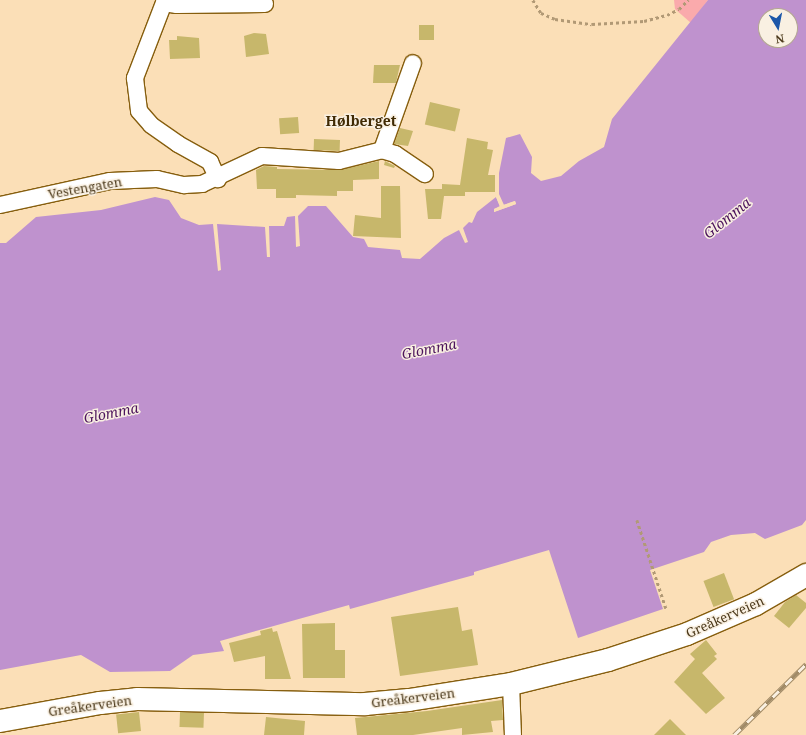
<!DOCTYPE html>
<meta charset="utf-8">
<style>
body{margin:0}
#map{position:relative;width:806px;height:735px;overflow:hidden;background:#fbdfb7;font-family:"Noto Serif",serif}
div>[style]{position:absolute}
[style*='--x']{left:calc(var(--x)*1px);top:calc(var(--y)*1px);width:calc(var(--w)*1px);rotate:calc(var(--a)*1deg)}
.green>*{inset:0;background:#faaaac}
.water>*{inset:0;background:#bf92ce}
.pier>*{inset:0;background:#fbdfb7}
.building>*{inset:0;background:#c7b76b;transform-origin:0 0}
.path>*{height:2.5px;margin-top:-1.25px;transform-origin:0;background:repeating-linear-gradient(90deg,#b19975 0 3px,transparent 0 6px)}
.roads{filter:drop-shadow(1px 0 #865e0e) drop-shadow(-1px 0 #865e0e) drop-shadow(0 1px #865e0e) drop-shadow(0 -1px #865e0e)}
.street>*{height:16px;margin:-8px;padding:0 8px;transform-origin:8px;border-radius:8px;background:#fff}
.secondary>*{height:22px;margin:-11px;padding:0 11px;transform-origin:11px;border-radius:11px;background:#fff}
.rail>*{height:4.5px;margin-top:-2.25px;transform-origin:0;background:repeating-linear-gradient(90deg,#f9f0e2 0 9px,#a08a67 0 18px);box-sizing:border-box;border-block:1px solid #a08a67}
span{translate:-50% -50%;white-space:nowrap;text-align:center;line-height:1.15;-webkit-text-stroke:3px #f9f0e2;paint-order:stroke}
.street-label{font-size:13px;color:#4b391b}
.neighbourhood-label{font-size:14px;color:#402a03;font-weight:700}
.water-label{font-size:14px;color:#4d145d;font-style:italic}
.north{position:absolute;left:758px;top:8px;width:40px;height:40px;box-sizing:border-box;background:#f9f0e2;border:1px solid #b3a792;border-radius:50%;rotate:170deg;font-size:11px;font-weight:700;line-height:16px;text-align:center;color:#4b391b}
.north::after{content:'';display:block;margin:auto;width:14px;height:18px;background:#1c57a9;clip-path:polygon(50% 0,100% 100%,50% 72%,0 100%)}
</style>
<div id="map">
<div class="green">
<div style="clip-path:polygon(674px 0,708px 0,691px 23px,675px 9px)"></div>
</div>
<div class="water">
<div style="clip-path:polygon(evenodd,708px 0,806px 0,806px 520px,802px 525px,765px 539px,755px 533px,731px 535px,711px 542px,704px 552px,650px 570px,663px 609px,578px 638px,549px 550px,474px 572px,474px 575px,350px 609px,349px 605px,220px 641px,224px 651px,193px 655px,170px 671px,110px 672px,81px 655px,0 670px,0 243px,6px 243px,36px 217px,101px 210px,155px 197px,169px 200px,181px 218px,199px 225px,213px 224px,218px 271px,221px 270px,217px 224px,265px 227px,267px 257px,270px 257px,269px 226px,284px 226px,287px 217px,295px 216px,296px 247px,300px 246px,298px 216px,308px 206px,326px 206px,353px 237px,364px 239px,368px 247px,400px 250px,402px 258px,420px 259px,444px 238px,459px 230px,465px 243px,468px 242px,463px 228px,469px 222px,472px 223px,477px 212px,496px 197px,500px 207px,494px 209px,494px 212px,516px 204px,515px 201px,504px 205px,499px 194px,499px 173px,506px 138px,520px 134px,532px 157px,531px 173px,541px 181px,561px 176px,579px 161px,604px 147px,612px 119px,708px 0,766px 16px,790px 16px,790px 40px,766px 40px,766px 16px)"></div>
</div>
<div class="pier">
<div style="clip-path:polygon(498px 195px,503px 205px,515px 201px,516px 204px,494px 212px,494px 209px,500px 206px,496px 197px)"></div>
</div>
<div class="building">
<div style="left:419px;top:25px;width:15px;height:15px"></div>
<div style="clip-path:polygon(254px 33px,266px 34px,269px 54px,246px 57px,244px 36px)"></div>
<div style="clip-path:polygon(177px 36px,199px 38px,200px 58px,170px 59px,169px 40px,177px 40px)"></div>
<div style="clip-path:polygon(374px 65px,400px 65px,396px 83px,373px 83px)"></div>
<div style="left:430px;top:102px;width:31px;height:23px;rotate:13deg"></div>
<div style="left:298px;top:117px;width:16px;height:19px;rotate:86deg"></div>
<div style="clip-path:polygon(400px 128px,413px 131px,408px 146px,394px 144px)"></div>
<div style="clip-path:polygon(467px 138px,488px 142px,487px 149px,493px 150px,488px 175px,495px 175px,495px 192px,465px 192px,465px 196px,444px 196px,441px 219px,428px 219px,425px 189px,442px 189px,442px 184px,460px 185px)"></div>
<div style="left:314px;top:139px;width:26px;height:11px;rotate:2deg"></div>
<div style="clip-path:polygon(379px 161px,379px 179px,353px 180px,353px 191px,337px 191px,337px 196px,296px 195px,296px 198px,276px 198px,276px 189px,257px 189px,256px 170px,264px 166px,277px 167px,277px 169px,339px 170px)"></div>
<div style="clip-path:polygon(385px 161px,395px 166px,394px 168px,384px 165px)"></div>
<div style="clip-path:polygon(381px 186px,400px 186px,401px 238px,353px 236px,355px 215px,381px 218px)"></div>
<div style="left:724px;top:573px;width:28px;height:22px;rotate:69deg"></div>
<div style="clip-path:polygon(796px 595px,806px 603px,806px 608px,789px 628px,774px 616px,785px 602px)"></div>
<div style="clip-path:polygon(458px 607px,462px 631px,472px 629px,478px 665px,400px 676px,391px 617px)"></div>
<div style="clip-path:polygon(335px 623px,335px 650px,345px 650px,345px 678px,303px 678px,302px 624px)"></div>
<div style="clip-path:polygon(272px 628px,273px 632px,277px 631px,291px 679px,265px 679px,265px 656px,234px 662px,229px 643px,261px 635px,260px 631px)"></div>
<div style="clip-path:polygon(706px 640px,717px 654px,714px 656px,717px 659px,702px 673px,725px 698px,706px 714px,674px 682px,695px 659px,690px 654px)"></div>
<div style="clip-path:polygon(502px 700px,503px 720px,491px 721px,493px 732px,462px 735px,462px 728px,413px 735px,357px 735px,355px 718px,427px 711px)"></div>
<div style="left:139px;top:712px;width:19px;height:23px;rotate:84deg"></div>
<div style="left:180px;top:712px;width:24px;height:15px;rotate:2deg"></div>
<div style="clip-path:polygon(266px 717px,305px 721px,304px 735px,264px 735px)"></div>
<div style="clip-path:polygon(670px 719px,686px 735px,654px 735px)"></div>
</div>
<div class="path">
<div style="--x:533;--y:0;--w:15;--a:58"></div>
<div style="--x:541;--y:13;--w:15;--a:23"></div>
<div style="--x:555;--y:19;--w:37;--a:8"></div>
<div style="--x:592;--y:24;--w:52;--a:-3.3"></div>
<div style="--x:644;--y:21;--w:24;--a:-15"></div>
<div style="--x:667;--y:15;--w:13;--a:-27"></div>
<div style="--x:679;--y:9;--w:13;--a:-45"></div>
<div style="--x:637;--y:520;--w:93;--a:71.8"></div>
</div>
<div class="roads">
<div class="street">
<div style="--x:165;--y:0;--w:84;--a:111"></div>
<div style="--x:135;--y:78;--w:33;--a:83"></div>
<div style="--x:139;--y:111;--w:18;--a:49"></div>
<div style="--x:151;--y:125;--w:33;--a:35"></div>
<div style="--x:178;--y:144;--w:37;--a:29"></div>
<div style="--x:210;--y:162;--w:19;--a:65"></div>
<div style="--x:164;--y:3;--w:13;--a:9"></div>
<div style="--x:177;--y:5;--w:88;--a:-0.7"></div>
<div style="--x:382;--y:150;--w:92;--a:-70.4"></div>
<div style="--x:0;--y:205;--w:113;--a:-12.3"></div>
<div style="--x:110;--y:181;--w:47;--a:-2.4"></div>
<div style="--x:157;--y:179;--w:28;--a:13"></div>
<div style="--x:184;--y:185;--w:18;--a:-3"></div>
<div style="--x:202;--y:184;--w:66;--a:-25"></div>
<div style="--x:262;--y:156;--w:77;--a:3.7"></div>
<div style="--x:339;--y:161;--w:44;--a:-14.3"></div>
<div style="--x:382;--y:150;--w:14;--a:17"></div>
<div style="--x:395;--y:154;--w:36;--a:34"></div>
<div style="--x:511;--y:684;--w:51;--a:87.8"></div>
</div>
<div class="secondary">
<div style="--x:0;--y:721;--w:102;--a:-10.2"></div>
<div style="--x:100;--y:703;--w:37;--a:-6"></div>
<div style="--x:137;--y:699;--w:228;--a:1.3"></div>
<div style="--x:365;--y:704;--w:44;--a:-5.2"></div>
<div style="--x:409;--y:700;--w:103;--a:-8.9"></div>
<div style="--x:511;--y:684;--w:100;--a:-13.9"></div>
<div style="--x:608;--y:660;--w:83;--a:-18.2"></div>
<div style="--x:687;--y:634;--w:75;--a:-23.5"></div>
<div style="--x:756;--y:604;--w:58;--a:-30.1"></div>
</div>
</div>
<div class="rail">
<div style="--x:734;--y:735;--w:101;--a:-44.6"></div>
</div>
<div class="street-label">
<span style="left:85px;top:188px;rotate:-10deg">Vestengaten</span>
<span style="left:725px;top:617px;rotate:-24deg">Greåkerveien</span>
<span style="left:413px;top:698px;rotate:-7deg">Greåkerveien</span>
<span style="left:90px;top:706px;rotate:-8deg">Greåkerveien</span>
</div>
<div class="neighbourhood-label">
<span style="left:361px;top:121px">Hølberget</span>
</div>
<div class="water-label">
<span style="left:727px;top:218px;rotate:-39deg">Glomma</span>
<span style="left:429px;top:349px;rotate:-11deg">Glomma</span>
<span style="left:111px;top:413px;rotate:-11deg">Glomma</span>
</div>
<div class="north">N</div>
</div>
